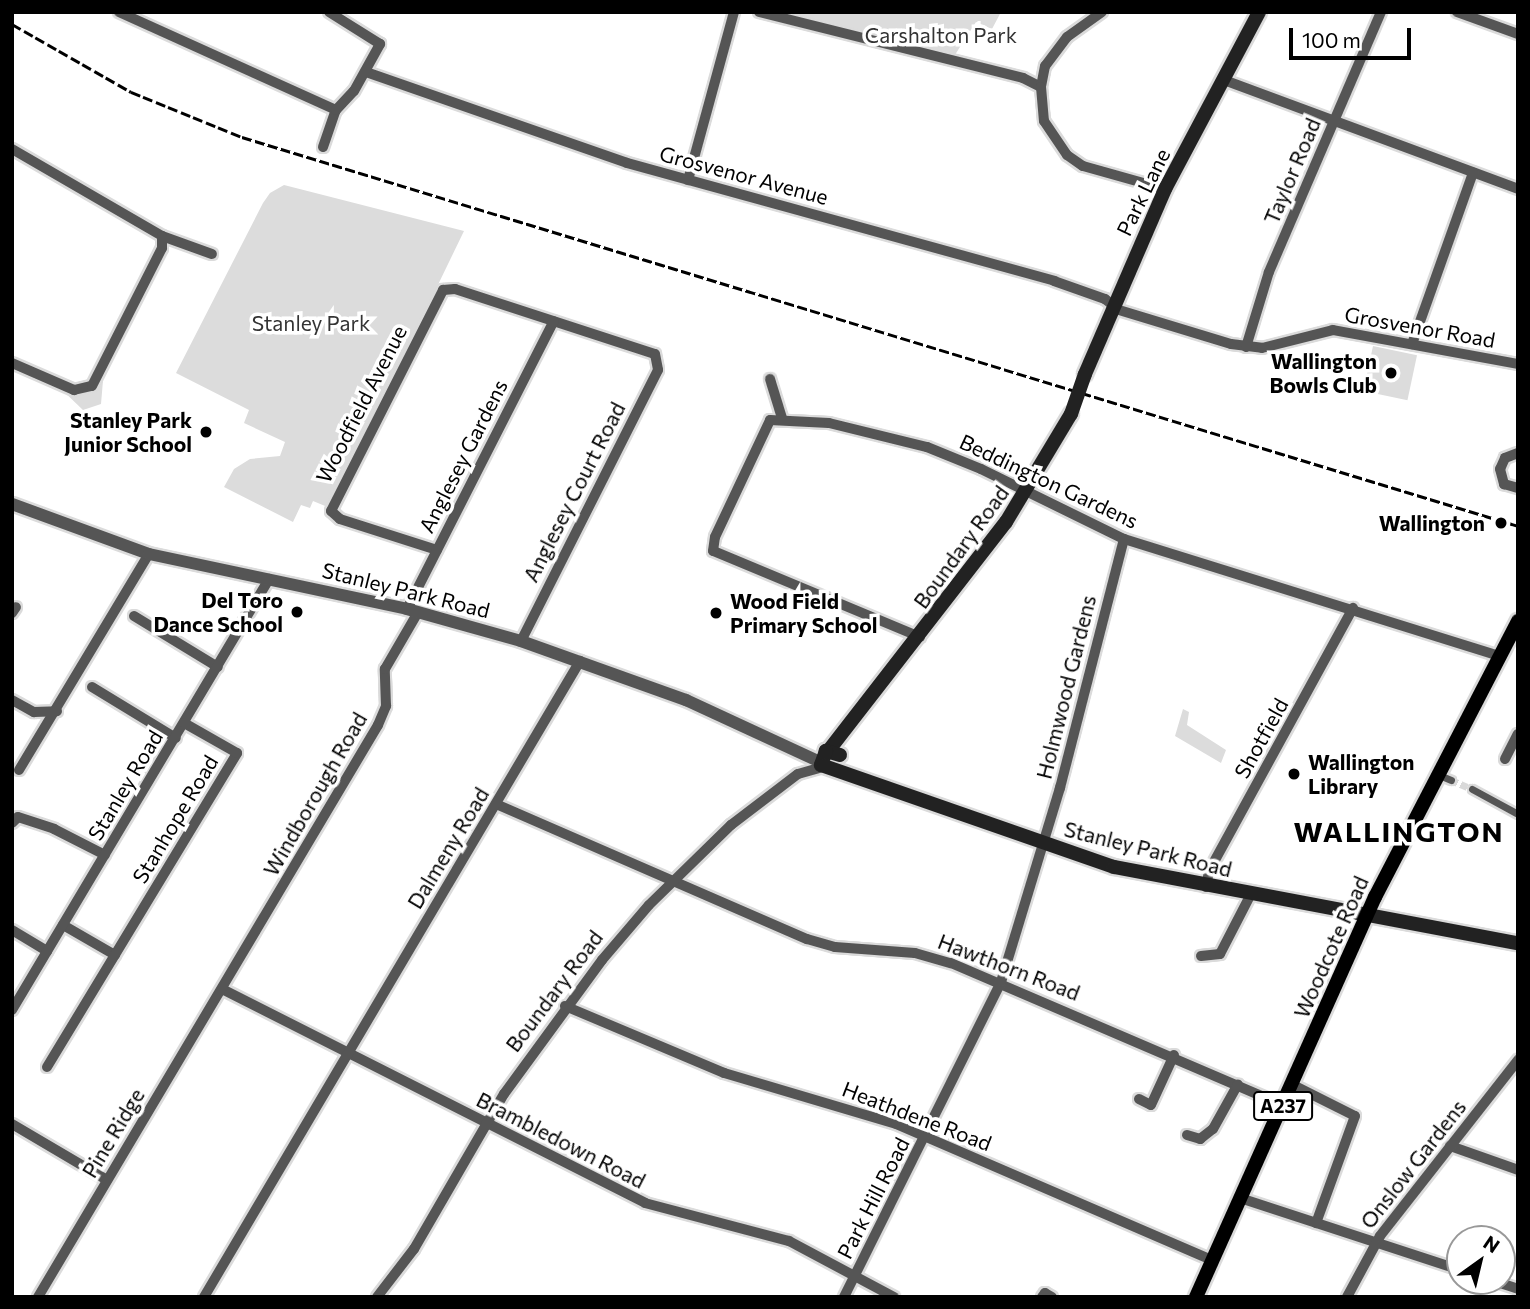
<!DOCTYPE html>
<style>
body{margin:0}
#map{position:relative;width:1530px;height:1309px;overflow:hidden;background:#fff;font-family:Commissioner,sans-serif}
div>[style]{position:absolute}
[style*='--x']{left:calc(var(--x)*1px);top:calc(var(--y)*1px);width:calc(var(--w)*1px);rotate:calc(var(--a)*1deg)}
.green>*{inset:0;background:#dcdcdc;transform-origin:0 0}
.pedestrian-tunnel>*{height:7px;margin-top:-3.5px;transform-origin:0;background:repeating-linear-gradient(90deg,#d9d9d9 0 7px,transparent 0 10.5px)}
.roads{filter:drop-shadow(2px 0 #dbdbdb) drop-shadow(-2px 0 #dbdbdb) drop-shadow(0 2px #dbdbdb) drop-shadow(0 -2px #dbdbdb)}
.pedestrian>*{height:7px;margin:-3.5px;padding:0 3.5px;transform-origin:3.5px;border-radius:3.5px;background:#555}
.minor>*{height:10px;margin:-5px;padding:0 5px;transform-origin:5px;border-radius:5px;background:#555}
.tertiary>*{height:12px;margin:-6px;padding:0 6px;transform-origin:6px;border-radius:6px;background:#555}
.secondary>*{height:14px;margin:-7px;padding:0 7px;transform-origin:7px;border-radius:7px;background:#222}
.primary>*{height:14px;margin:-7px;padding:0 7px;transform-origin:7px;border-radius:7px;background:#000}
.rail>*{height:2.5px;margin-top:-1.25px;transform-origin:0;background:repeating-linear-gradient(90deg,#000 0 10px,transparent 0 13.5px)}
.secondary-bridge>*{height:14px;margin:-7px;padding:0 7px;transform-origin:7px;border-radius:7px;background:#222}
.dots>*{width:19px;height:19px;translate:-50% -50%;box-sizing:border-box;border:4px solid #fff;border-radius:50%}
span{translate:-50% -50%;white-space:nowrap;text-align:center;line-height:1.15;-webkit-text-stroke:7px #fff;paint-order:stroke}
.shield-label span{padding:2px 5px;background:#fff;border:2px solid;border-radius:5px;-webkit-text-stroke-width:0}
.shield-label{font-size:19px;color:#000;font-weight:700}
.park-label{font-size:21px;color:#333}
.street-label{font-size:21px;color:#000}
.poi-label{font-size:21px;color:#000;font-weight:700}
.right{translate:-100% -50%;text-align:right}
.left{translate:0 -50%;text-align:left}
.district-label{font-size:28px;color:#000;font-weight:700;letter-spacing:2px}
.frame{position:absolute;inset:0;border:14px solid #000;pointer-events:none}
.north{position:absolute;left:1446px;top:1225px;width:70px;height:70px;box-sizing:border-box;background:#fff;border:2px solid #999;border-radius:50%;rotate:34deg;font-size:19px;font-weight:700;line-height:28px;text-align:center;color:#000}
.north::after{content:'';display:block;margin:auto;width:24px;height:32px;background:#000;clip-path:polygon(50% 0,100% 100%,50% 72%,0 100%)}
.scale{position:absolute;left:1289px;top:28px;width:122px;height:32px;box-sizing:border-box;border:4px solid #000;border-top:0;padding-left:9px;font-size:21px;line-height:24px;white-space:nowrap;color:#000;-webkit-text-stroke:5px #fff;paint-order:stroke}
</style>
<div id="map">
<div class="green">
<div style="clip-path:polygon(783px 12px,1001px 12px,992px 29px,976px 22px,951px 61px)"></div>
<div style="clip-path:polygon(284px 185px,464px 231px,330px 508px,313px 501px,310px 508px,301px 505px,293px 522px,224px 487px,234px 469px,250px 459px,280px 456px,285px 442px,244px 423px,249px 410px,176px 373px,263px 203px,270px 193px)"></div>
<div style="left:1373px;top:346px;width:45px;height:46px;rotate:12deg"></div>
<div style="clip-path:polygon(104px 369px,101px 404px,83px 410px,59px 387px,78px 392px)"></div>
<div style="clip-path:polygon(1183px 709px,1189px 712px,1187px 725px,1226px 750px,1221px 763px,1175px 736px)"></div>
</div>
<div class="pedestrian-tunnel">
<div style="--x:1451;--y:780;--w:23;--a:23"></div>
</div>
<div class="roads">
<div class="pedestrian">
<div style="--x:1439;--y:775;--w:13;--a:23"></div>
<div style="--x:1472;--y:789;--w:52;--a:28.5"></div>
</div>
<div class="minor">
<div style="--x:119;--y:12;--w:238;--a:24.3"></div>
<div style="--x:759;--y:12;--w:272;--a:14"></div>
<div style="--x:1023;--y:78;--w:20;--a:27"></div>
<div style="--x:1102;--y:12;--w:43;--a:144.5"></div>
<div style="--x:1067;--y:37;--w:36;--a:127"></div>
<div style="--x:1045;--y:66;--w:21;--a:101"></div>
<div style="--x:1041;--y:87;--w:34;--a:85"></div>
<div style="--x:1044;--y:121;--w:41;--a:55.9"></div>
<div style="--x:1067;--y:155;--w:19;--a:35"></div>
<div style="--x:1083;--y:166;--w:85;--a:15.7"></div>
<div style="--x:1457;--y:12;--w:65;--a:19.8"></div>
<div style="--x:366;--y:72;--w:276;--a:19.2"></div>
<div style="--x:627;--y:163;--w:443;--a:15.4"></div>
<div style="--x:1054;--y:281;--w:54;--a:19.4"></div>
<div style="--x:1105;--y:299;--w:18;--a:38"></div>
<div style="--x:1119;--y:310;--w:117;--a:16.9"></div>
<div style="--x:1231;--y:344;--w:31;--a:7"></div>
<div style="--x:1262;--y:348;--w:73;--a:-14.2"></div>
<div style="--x:1333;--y:330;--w:188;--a:10.4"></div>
<div style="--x:1224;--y:80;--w:314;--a:20.3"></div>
<div style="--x:323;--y:147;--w:39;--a:-71"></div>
<div style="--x:336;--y:110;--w:26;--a:-47"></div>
<div style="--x:354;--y:91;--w:54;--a:-61"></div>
<div style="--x:380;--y:44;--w:60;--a:-147.9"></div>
<div style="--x:12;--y:149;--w:173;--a:30.1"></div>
<div style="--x:162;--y:236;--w:53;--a:19.8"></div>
<div style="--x:688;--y:180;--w:174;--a:-74.7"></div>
<div style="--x:1412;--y:344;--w:182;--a:-70.4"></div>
<div style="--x:1246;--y:347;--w:78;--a:-73"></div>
<div style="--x:1269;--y:272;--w:283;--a:-66.7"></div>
<div style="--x:12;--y:363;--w:68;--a:23.5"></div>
<div style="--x:74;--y:390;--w:18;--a:-13"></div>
<div style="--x:92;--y:386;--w:155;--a:-63.1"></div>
<div style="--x:162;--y:248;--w:12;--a:-90"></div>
<div style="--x:770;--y:379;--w:41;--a:72.9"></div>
<div style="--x:1518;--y:453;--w:14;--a:159"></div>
<div style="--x:1505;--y:458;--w:12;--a:114"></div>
<div style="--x:1500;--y:469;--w:16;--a:75"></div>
<div style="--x:1504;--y:484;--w:15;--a:16"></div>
<div style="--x:437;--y:550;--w:102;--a:-162.3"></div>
<div style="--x:340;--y:519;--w:12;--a:-138"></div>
<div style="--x:331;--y:511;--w:248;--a:-63.1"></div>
<div style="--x:443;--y:290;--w:12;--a:-5"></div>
<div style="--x:455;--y:289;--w:210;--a:18"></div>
<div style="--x:655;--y:354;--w:16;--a:79"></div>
<div style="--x:658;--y:370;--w:304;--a:116.8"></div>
<div style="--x:407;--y:609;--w:323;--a:-63"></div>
<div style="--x:12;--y:613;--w:7;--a:-56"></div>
<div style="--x:134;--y:616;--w:98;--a:31.3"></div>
<div style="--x:920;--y:637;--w:224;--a:-157.4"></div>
<div style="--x:713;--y:551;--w:14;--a:-82"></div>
<div style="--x:715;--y:537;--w:129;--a:-64.8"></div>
<div style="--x:770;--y:420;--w:59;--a:2.9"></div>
<div style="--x:829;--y:423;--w:101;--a:13.8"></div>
<div style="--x:927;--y:447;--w:58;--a:22.2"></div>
<div style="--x:981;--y:469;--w:159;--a:26.1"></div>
<div style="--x:1124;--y:539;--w:394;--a:17.3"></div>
<div style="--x:92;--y:687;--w:98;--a:31.3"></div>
<div style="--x:12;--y:700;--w:25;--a:29"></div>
<div style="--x:34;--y:712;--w:23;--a:-2"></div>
<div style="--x:1505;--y:759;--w:28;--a:-63"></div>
<div style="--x:19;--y:770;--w:252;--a:-59"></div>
<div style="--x:496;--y:804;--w:339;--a:23.5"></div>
<div style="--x:807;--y:939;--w:29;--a:16"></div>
<div style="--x:835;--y:947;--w:80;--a:4.3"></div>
<div style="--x:915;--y:953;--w:37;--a:16"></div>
<div style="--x:951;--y:963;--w:361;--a:23.2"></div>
<div style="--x:12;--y:823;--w:8;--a:-45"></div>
<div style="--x:18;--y:817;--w:38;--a:18"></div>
<div style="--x:54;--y:829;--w:57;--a:27"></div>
<div style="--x:1206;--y:887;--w:16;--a:-79"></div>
<div style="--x:1209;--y:871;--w:300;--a:-61.3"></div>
<div style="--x:63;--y:925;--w:60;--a:30"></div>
<div style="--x:12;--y:930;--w:41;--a:31"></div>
<div style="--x:1201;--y:956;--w:19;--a:-6"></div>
<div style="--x:1220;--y:954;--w:65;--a:-62.7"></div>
<div style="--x:222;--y:989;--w:474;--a:26.8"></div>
<div style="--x:645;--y:1203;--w:149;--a:14.8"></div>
<div style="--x:789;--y:1241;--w:119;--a:28.1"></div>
<div style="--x:565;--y:1006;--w:173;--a:22.8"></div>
<div style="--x:724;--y:1073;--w:179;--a:16.5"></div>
<div style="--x:896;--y:1124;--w:344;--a:23.3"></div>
<div style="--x:12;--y:1010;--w:502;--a:-59.19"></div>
<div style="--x:47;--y:1067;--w:367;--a:-58.8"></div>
<div style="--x:237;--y:753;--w:61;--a:-150.5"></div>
<div style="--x:1293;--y:1085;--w:69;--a:26.6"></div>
<div style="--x:1355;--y:1116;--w:114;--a:110"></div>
<div style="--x:1139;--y:1099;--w:13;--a:27"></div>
<div style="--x:1151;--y:1105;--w:55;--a:-65.3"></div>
<div style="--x:12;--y:1124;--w:110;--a:30.5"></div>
<div style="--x:1187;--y:1135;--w:14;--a:17"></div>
<div style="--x:1200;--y:1139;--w:16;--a:-38"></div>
<div style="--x:1213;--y:1129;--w:51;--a:-60.9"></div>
<div style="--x:1450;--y:1146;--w:72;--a:19.4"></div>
<div style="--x:1240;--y:1198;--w:231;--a:18.1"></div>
<div style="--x:1494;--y:1281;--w:25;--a:18"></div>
<div style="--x:38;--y:1297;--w:665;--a:-59.27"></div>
<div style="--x:378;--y:725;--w:21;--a:-67"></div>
<div style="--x:386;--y:706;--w:37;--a:-92"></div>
<div style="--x:385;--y:669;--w:66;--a:-59.9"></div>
<div style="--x:204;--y:1297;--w:739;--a:-59.41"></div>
<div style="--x:377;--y:1297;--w:61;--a:-52.4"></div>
<div style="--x:414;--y:1249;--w:179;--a:-59.9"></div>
<div style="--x:504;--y:1094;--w:166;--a:-53.8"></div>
<div style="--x:602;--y:960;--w:72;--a:-49.5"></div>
<div style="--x:649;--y:905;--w:115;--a:-44.3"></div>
<div style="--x:731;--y:825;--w:84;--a:-37.3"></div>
<div style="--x:798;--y:774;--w:26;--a:-16"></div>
<div style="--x:844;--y:1297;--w:352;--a:-63.5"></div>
<div style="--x:1001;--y:982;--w:203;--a:-73.1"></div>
<div style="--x:1060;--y:788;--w:257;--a:-75.6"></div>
<div style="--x:1042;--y:1297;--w:5;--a:-53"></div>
<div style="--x:1045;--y:1293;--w:8;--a:30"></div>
<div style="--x:1347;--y:1297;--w:69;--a:-61.6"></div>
<div style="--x:1380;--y:1236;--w:224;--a:-51.9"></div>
</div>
<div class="tertiary">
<div style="--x:12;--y:504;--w:146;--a:20.1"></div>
<div style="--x:149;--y:554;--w:264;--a:12"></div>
<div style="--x:407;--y:609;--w:118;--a:15.7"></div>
<div style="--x:521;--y:641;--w:175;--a:19.7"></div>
<div style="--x:686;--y:700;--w:148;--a:24.8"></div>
</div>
<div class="secondary">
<div style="--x:1085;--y:374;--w:202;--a:-66.6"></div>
<div style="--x:1165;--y:189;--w:200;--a:-62"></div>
<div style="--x:829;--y:750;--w:289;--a:-52.2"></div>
<div style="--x:1006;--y:522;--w:126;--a:-59"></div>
<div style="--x:840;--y:755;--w:15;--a:-164"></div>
<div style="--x:826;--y:751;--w:15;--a:110"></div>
<div style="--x:821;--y:765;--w:310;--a:19.2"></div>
<div style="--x:1114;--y:867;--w:411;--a:10.7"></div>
</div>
<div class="primary">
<div style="--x:1196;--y:1297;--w:438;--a:-65.9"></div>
<div style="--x:1375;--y:897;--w:311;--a:-62.6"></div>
</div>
</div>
<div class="rail">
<div style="--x:12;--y:24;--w:137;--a:29.7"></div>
<div style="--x:131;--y:92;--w:120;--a:22.1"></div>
<div style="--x:242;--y:137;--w:1334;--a:16.95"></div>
</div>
<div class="secondary-bridge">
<div style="--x:1071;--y:414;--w:42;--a:-70.7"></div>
</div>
<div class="dots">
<div style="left:1391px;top:373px;background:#000"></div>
<div style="left:206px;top:432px;background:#000"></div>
<div style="left:1501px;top:523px;background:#000"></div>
<div style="left:297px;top:612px;background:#000"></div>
<div style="left:716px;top:613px;background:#000"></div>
<div style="left:1294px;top:774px;background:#000"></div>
</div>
<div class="shield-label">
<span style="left:1283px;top:1106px">A237</span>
</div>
<div class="park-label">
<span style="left:941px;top:35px">Carshalton Park</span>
<span style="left:311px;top:323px">Stanley Park</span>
</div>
<div class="street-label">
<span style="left:1292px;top:171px;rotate:-67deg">Taylor Road</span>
<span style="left:744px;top:175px;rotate:15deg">Grosvenor Avenue</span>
<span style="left:1143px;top:192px;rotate:-64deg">Park Lane</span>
<span style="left:1420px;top:327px;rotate:10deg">Grosvenor Road</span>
<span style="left:361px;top:404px;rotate:-63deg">Woodfield Avenue</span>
<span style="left:463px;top:456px;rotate:-63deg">Anglesey Gardens</span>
<span style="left:1049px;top:481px;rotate:25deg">Beddington Gardens</span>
<span style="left:574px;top:492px;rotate:-63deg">Anglesey Court Road</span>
<span style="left:961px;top:547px;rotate:-54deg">Boundary Road</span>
<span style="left:406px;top:590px;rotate:14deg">Stanley Park Road</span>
<span style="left:1066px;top:687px;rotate:-76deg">Holmwood Gardens</span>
<span style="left:1261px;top:738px;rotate:-61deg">Shotfield</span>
<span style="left:125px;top:785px;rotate:-59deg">Stanley Road</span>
<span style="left:315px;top:794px;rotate:-60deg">Windborough Road</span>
<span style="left:175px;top:819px;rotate:-59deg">Stanhope Road</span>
<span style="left:448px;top:848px;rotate:-59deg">Dalmeny Road</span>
<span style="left:1148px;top:849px;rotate:14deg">Stanley Park Road</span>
<span style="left:1331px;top:947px;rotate:-66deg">Woodcote Road</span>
<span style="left:1009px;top:967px;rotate:21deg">Hawthorn Road</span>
<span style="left:554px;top:991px;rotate:-53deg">Boundary Road</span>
<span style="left:917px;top:1116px;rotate:21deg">Heathdene Road</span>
<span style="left:113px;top:1133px;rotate:-59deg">Pine Ridge</span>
<span style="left:561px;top:1140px;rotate:27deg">Brambledown Road</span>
<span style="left:1413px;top:1164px;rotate:-52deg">Onslow Gardens</span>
<span style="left:873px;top:1198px;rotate:-63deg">Park Hill Road</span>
</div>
<div class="poi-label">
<span class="right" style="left:1377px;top:373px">Wallington<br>Bowls Club</span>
<span class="right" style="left:192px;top:432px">Stanley Park<br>Junior School</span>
<span class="right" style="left:1485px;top:523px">Wallington</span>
<span class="right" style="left:283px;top:612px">Del Toro<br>Dance School</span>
<span class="left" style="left:730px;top:613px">Wood Field<br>Primary School</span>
<span class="left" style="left:1308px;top:774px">Wallington<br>Library</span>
</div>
<div class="district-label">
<span style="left:1399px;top:831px">WALLINGTON</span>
</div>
<div class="frame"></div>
<div class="north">N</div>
<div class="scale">100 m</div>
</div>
